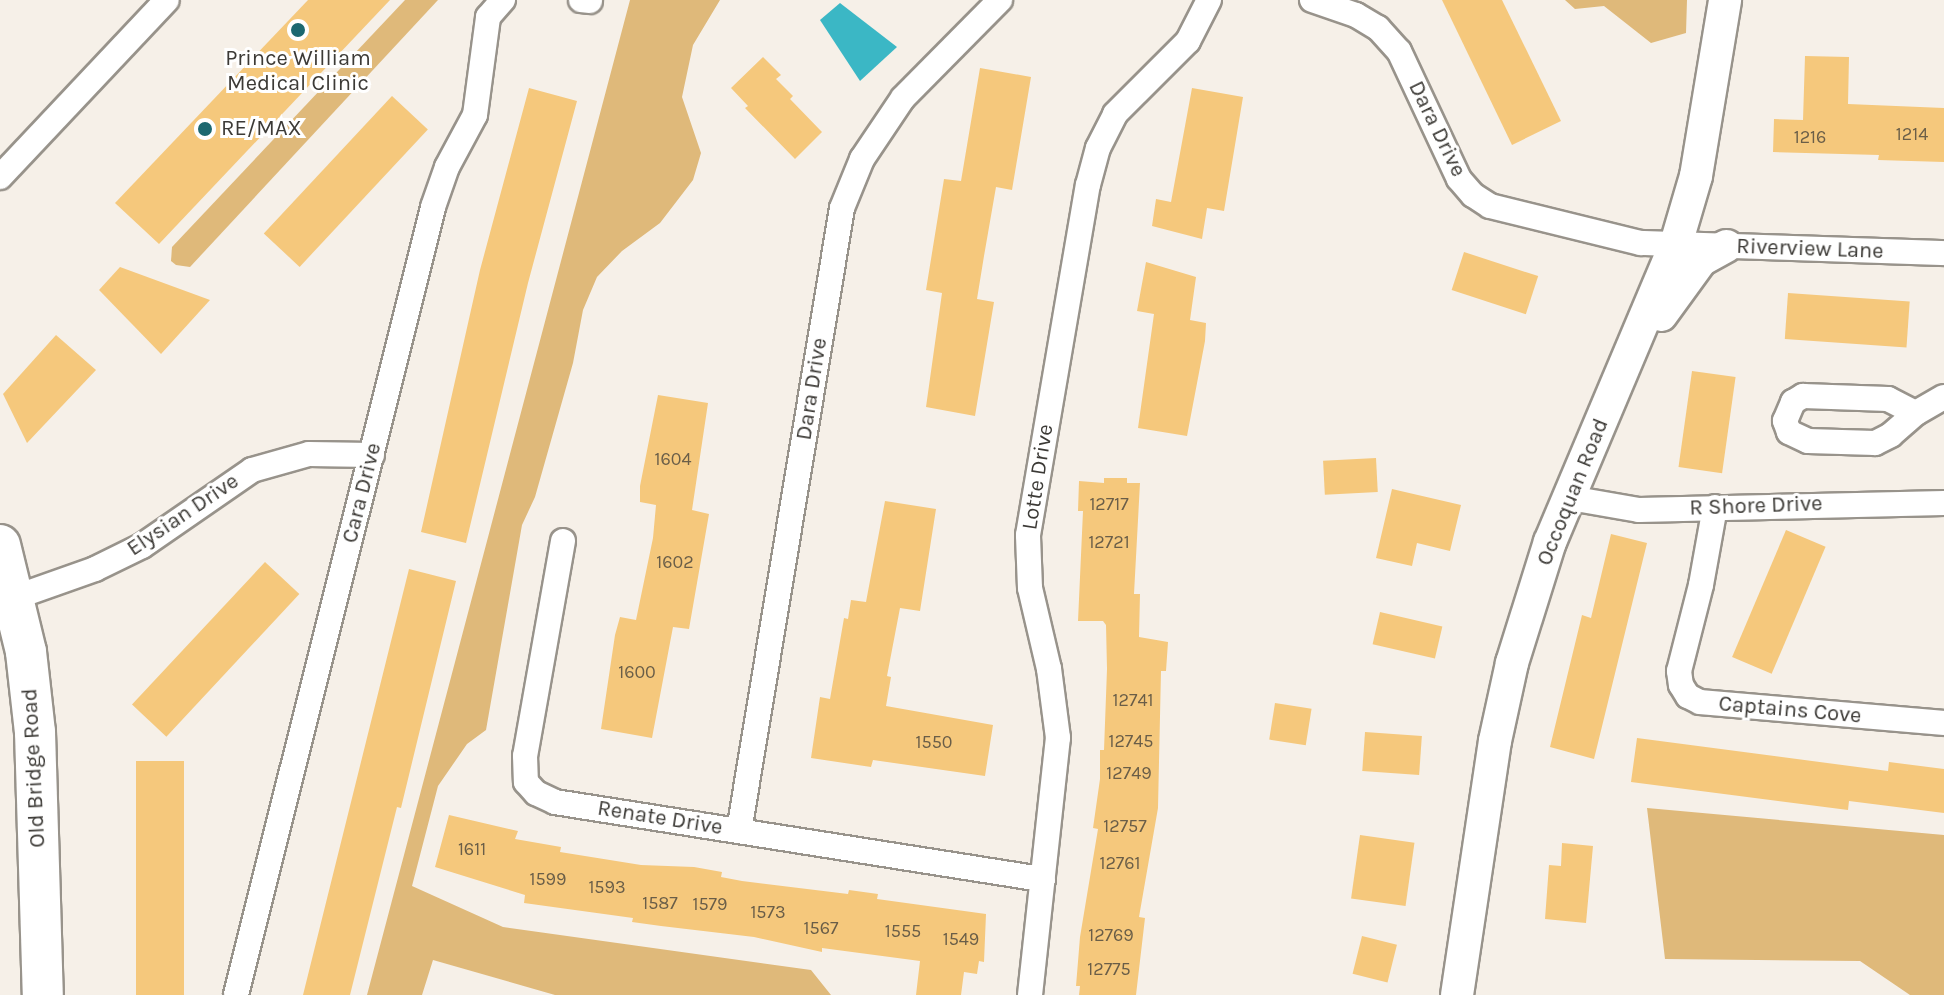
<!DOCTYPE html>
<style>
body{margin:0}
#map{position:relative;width:1944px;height:995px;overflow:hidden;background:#f6f0e8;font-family:Karla,sans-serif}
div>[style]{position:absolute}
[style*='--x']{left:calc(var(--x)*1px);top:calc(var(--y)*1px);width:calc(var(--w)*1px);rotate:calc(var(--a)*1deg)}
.green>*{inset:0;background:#dfb97a}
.water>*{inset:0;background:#3bb7c5}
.building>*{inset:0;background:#f5c87c;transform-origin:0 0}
.roads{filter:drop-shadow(2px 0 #98938b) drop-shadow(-2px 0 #98938b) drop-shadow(0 2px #98938b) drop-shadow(0 -2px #98938b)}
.minor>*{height:24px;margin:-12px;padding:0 12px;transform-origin:12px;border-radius:12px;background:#fff}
.tertiary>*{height:32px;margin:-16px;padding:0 16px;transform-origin:16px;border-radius:16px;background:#fff}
.primary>*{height:40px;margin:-20px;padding:0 20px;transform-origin:20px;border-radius:20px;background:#fff}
.dots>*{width:22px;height:22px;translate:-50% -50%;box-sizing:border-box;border:4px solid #fff;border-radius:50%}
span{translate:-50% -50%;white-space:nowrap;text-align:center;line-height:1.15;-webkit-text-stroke:6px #fff;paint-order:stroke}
.number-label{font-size:18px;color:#6a5e48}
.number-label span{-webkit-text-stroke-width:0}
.poi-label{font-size:22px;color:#3c3a36}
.left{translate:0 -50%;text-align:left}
.street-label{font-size:22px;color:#3c3a36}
</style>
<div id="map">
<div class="green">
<div style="clip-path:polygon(405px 0,438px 0,190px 267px,176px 265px,171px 261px,172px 247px)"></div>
<div style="clip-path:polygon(630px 0,720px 0,693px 45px,682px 97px,701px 153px,693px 180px,660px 223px,622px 251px,597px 277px,583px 310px,573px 363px,535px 497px,522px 525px,486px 730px,467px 744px,438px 786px,412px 886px,503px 927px,811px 970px,831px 995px,555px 995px,433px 960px,422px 995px,367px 995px)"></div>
<div style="clip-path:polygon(1565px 0,1687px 0,1686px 33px,1651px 43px,1604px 6px,1575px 9px)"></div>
<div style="clip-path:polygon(1647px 808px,1944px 835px,1944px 995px,1910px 995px,1860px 961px,1665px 959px)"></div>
</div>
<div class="water">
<div style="clip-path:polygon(840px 3px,897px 47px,860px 81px,820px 20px)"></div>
</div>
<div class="building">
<div style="clip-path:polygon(308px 0,390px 0,159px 244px,115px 203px)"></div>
<div style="clip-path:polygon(1442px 0,1502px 0,1561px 121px,1512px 145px)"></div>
<div style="clip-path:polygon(1805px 56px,1849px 57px,1848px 104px,1944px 108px,1944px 162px,1878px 160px,1879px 155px,1773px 152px,1774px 119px,1803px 120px)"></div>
<div style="clip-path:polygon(763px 57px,781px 75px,776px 79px,793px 96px,790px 99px,822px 132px,795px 159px,745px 108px,748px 106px,731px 88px)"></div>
<div style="clip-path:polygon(980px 68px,1031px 77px,1012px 190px,996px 187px,984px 256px,977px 299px,994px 302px,975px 416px,926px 407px,942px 293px,926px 290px,944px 179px,961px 181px)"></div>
<div style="clip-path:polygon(529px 88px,577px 101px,528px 283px,466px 543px,421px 532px,480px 270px)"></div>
<div style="clip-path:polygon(1192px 88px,1243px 97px,1224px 211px,1207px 208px,1202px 239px,1152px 226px,1156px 199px,1171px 202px)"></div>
<div style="left:392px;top:96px;width:49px;height:188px;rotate:43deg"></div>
<div style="left:1464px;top:252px;width:78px;height:40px;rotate:18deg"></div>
<div style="clip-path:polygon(1146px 262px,1196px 277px,1190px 320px,1206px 323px,1205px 341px,1187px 436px,1138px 428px,1154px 314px,1137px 311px)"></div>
<div style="clip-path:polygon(120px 267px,210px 300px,161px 354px,99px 290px)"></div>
<div style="left:1788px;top:293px;width:122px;height:46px;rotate:4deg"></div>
<div style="clip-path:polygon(56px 335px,96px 370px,27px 443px,3px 394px)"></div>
<div style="left:1692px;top:371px;width:44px;height:97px;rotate:8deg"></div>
<div style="clip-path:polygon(658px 395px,708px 403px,692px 510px,709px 514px,689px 629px,673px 627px,652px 738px,601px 729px,615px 635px,620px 617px,636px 620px,653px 538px,656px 505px,640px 502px,640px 486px)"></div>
<div style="left:1376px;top:458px;width:34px;height:53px;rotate:87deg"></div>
<div style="clip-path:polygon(1104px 478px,1127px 478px,1127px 483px,1140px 483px,1134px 594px,1140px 594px,1139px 637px,1168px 642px,1166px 671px,1161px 671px,1158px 808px,1139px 917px,1145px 918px,1136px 995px,1079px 995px,1080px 986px,1076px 986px,1080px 937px,1098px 829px,1093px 828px,1100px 779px,1100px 750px,1104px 750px,1107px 669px,1106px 625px,1103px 621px,1078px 621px,1083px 511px,1078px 511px,1079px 481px,1104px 483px)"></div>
<div style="clip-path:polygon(1392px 489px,1461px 505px,1450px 551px,1417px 543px,1412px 566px,1376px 558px)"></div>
<div style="clip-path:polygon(885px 501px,936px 509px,920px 611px,900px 608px,887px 676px,891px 677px,886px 706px,993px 725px,985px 776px,873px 760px,871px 767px,811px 758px,820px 697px,830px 699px,844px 618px,848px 619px,851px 600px,866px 602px)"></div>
<div style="left:1786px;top:530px;width:43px;height:138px;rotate:23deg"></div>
<div style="clip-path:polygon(1611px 534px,1647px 543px,1594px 759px,1550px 747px,1582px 615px,1591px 618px)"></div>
<div style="left:265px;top:562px;width:47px;height:195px;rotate:43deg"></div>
<div style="clip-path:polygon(409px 569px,456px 581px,401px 808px,397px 807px,350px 995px,303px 995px)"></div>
<div style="left:1380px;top:612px;width:64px;height:33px;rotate:13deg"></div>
<div style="left:1275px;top:703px;width:37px;height:37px;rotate:9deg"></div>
<div style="left:1365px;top:732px;width:57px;height:39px;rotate:4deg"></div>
<div style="clip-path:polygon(1637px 738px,1888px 771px,1889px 762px,1944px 769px,1944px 813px,1849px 801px,1848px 810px,1631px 782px)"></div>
<div style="left:184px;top:761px;width:234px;height:48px;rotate:90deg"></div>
<div style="clip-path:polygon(449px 815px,518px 831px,515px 839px,561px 847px,560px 852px,641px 865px,694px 867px,722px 872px,721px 877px,742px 881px,848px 894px,849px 890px,878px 894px,877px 899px,986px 914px,984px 962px,979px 961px,977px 974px,964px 972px,961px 995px,916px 995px,920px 961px,822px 948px,822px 952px,754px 937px,661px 926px,632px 922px,633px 918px,524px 903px,525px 895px,435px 867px)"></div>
<div style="left:1360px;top:835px;width:55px;height:64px;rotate:8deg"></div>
<div style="clip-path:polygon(1562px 843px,1593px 846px,1586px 923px,1545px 919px,1549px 865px,1561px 866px)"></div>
<div style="left:1362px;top:936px;width:36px;height:39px;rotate:14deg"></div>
</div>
<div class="roads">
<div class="minor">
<div style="--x:581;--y:0;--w:9;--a:6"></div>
<div style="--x:1312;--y:0;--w:46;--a:18.8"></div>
<div style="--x:1356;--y:15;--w:26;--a:31"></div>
<div style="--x:1378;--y:28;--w:31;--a:48"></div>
<div style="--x:1399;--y:51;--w:141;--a:64.9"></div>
<div style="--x:1459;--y:179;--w:21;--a:49"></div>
<div style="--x:1473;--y:195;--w:20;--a:33"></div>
<div style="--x:1490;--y:206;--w:155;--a:13.8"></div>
<div style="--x:1641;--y:243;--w:303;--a:1.9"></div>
<div style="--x:0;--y:177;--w:243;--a:-46.7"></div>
<div style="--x:1803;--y:396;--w:85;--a:2"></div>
<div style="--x:1888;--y:399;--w:31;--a:27"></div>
<div style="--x:1916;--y:413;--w:33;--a:139"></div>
<div style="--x:1891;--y:435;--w:18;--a:153"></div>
<div style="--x:1875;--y:443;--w:67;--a:-178.3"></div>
<div style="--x:1808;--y:441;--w:21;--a:-155"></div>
<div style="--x:1789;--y:432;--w:12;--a:-110"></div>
<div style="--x:1785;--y:421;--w:21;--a:-67"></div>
<div style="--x:1793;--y:402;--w:12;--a:-31"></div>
<div style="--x:1916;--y:413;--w:32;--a:-30"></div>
<div style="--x:1570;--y:498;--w:70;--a:9.9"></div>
<div style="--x:1639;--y:510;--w:305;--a:-1.3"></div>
<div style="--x:1715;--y:507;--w:79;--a:100.2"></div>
<div style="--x:1701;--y:585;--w:89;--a:104.3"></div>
<div style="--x:1679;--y:671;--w:14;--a:82"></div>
<div style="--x:1681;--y:685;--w:13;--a:58"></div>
<div style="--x:1688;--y:696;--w:13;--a:27"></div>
<div style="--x:1700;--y:702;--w:245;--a:4.9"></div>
<div style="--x:563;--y:541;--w:218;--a:100"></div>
<div style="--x:525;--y:756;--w:26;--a:88"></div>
<div style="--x:526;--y:782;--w:15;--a:48"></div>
<div style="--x:536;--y:793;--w:21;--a:25"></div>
<div style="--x:555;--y:802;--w:494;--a:9"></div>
<div style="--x:2;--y:602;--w:99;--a:-19.5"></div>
<div style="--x:95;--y:569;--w:52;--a:-26.1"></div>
<div style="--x:142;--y:546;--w:134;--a:-34.6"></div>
<div style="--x:252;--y:470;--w:59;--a:-15.7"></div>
<div style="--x:309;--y:454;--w:63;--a:0.9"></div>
<div style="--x:739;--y:831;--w:631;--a:-80.61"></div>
<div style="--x:842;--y:208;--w:53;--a:-67.8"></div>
<div style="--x:862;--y:159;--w:73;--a:-56.1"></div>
<div style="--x:903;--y:98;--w:138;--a:-45.3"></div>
<div style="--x:236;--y:995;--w:812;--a:-75.96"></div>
<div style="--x:433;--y:207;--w:42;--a:-70.7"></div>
<div style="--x:447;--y:167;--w:59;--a:-61.7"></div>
<div style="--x:475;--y:115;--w:99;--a:-82.4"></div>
<div style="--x:488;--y:17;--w:23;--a:-49"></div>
<div style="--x:1030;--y:995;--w:259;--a:-83.8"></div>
<div style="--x:1058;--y:738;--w:70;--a:-97.4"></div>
<div style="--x:1049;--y:669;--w:83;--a:-103.2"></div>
<div style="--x:1030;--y:588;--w:53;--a:-92.2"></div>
<div style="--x:1028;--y:535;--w:355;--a:-80.3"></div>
<div style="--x:1088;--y:185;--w:38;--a:-75"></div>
<div style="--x:1098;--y:148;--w:38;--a:-63"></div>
<div style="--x:1115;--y:114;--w:103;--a:-45"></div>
<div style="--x:1188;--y:41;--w:46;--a:-62.9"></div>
</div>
<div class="tertiary">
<div style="--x:1661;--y:315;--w:68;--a:-54"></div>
<div style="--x:1701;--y:260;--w:29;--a:-29"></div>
<div style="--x:1457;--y:995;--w:257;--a:-81.5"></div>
<div style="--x:1495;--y:741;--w:80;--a:-77.7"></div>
<div style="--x:1512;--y:663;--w:127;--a:-72.6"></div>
<div style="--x:1550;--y:542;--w:324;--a:-67.1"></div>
<div style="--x:1676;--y:244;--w:71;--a:-73.6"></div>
<div style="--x:1696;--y:176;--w:178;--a:-80.6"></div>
</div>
<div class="primary">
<div style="--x:0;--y:545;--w:110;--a:76.3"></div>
<div style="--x:26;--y:652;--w:81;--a:83.6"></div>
<div style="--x:35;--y:732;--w:263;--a:88.3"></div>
</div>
</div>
<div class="dots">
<div style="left:298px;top:30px;background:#1c6870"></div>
<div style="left:205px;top:129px;background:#1c6870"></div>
</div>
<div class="number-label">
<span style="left:1912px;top:134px">1214</span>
<span style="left:1810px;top:137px">1216</span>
<span style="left:673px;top:459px">1604</span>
<span style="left:1109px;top:504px">12717</span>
<span style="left:1109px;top:542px">12721</span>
<span style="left:675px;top:562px">1602</span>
<span style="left:637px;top:672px">1600</span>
<span style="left:1133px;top:700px">12741</span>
<span style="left:1131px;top:741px">12745</span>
<span style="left:934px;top:742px">1550</span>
<span style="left:1129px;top:773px">12749</span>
<span style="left:1125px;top:826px">12757</span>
<span style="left:472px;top:849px">1611</span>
<span style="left:1120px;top:863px">12761</span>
<span style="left:548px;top:879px">1599</span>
<span style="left:607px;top:887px">1593</span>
<span style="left:660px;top:903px">1587</span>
<span style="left:710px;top:904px">1579</span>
<span style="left:768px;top:912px">1573</span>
<span style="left:821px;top:928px">1567</span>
<span style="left:903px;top:931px">1555</span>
<span style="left:1111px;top:935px">12769</span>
<span style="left:961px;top:939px">1549</span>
<span style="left:1109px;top:969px">12775</span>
</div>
<div class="poi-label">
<span style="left:298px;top:71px">Prince William<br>Medical Clinic</span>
<span class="left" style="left:221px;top:129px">RE/MAX</span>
</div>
<div class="street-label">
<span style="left:1437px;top:129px;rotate:64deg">Dara Drive</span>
<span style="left:1810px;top:249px;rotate:2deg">Riverview Lane</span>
<span style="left:812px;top:389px;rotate:-81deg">Dara Drive</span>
<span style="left:1038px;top:477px;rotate:-81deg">Lotte Drive</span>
<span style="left:1573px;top:492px;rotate:-68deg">Occoquan Road</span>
<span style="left:362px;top:493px;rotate:-76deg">Cara Drive</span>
<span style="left:1756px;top:506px;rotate:-2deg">R Shore Drive</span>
<span style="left:183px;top:515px;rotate:-34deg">Elysian Drive</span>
<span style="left:1790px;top:710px;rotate:5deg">Captains Cove</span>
<span style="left:34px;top:768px;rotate:-93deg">Old Bridge Road</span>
<span style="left:660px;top:818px;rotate:9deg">Renate Drive</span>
</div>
</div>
